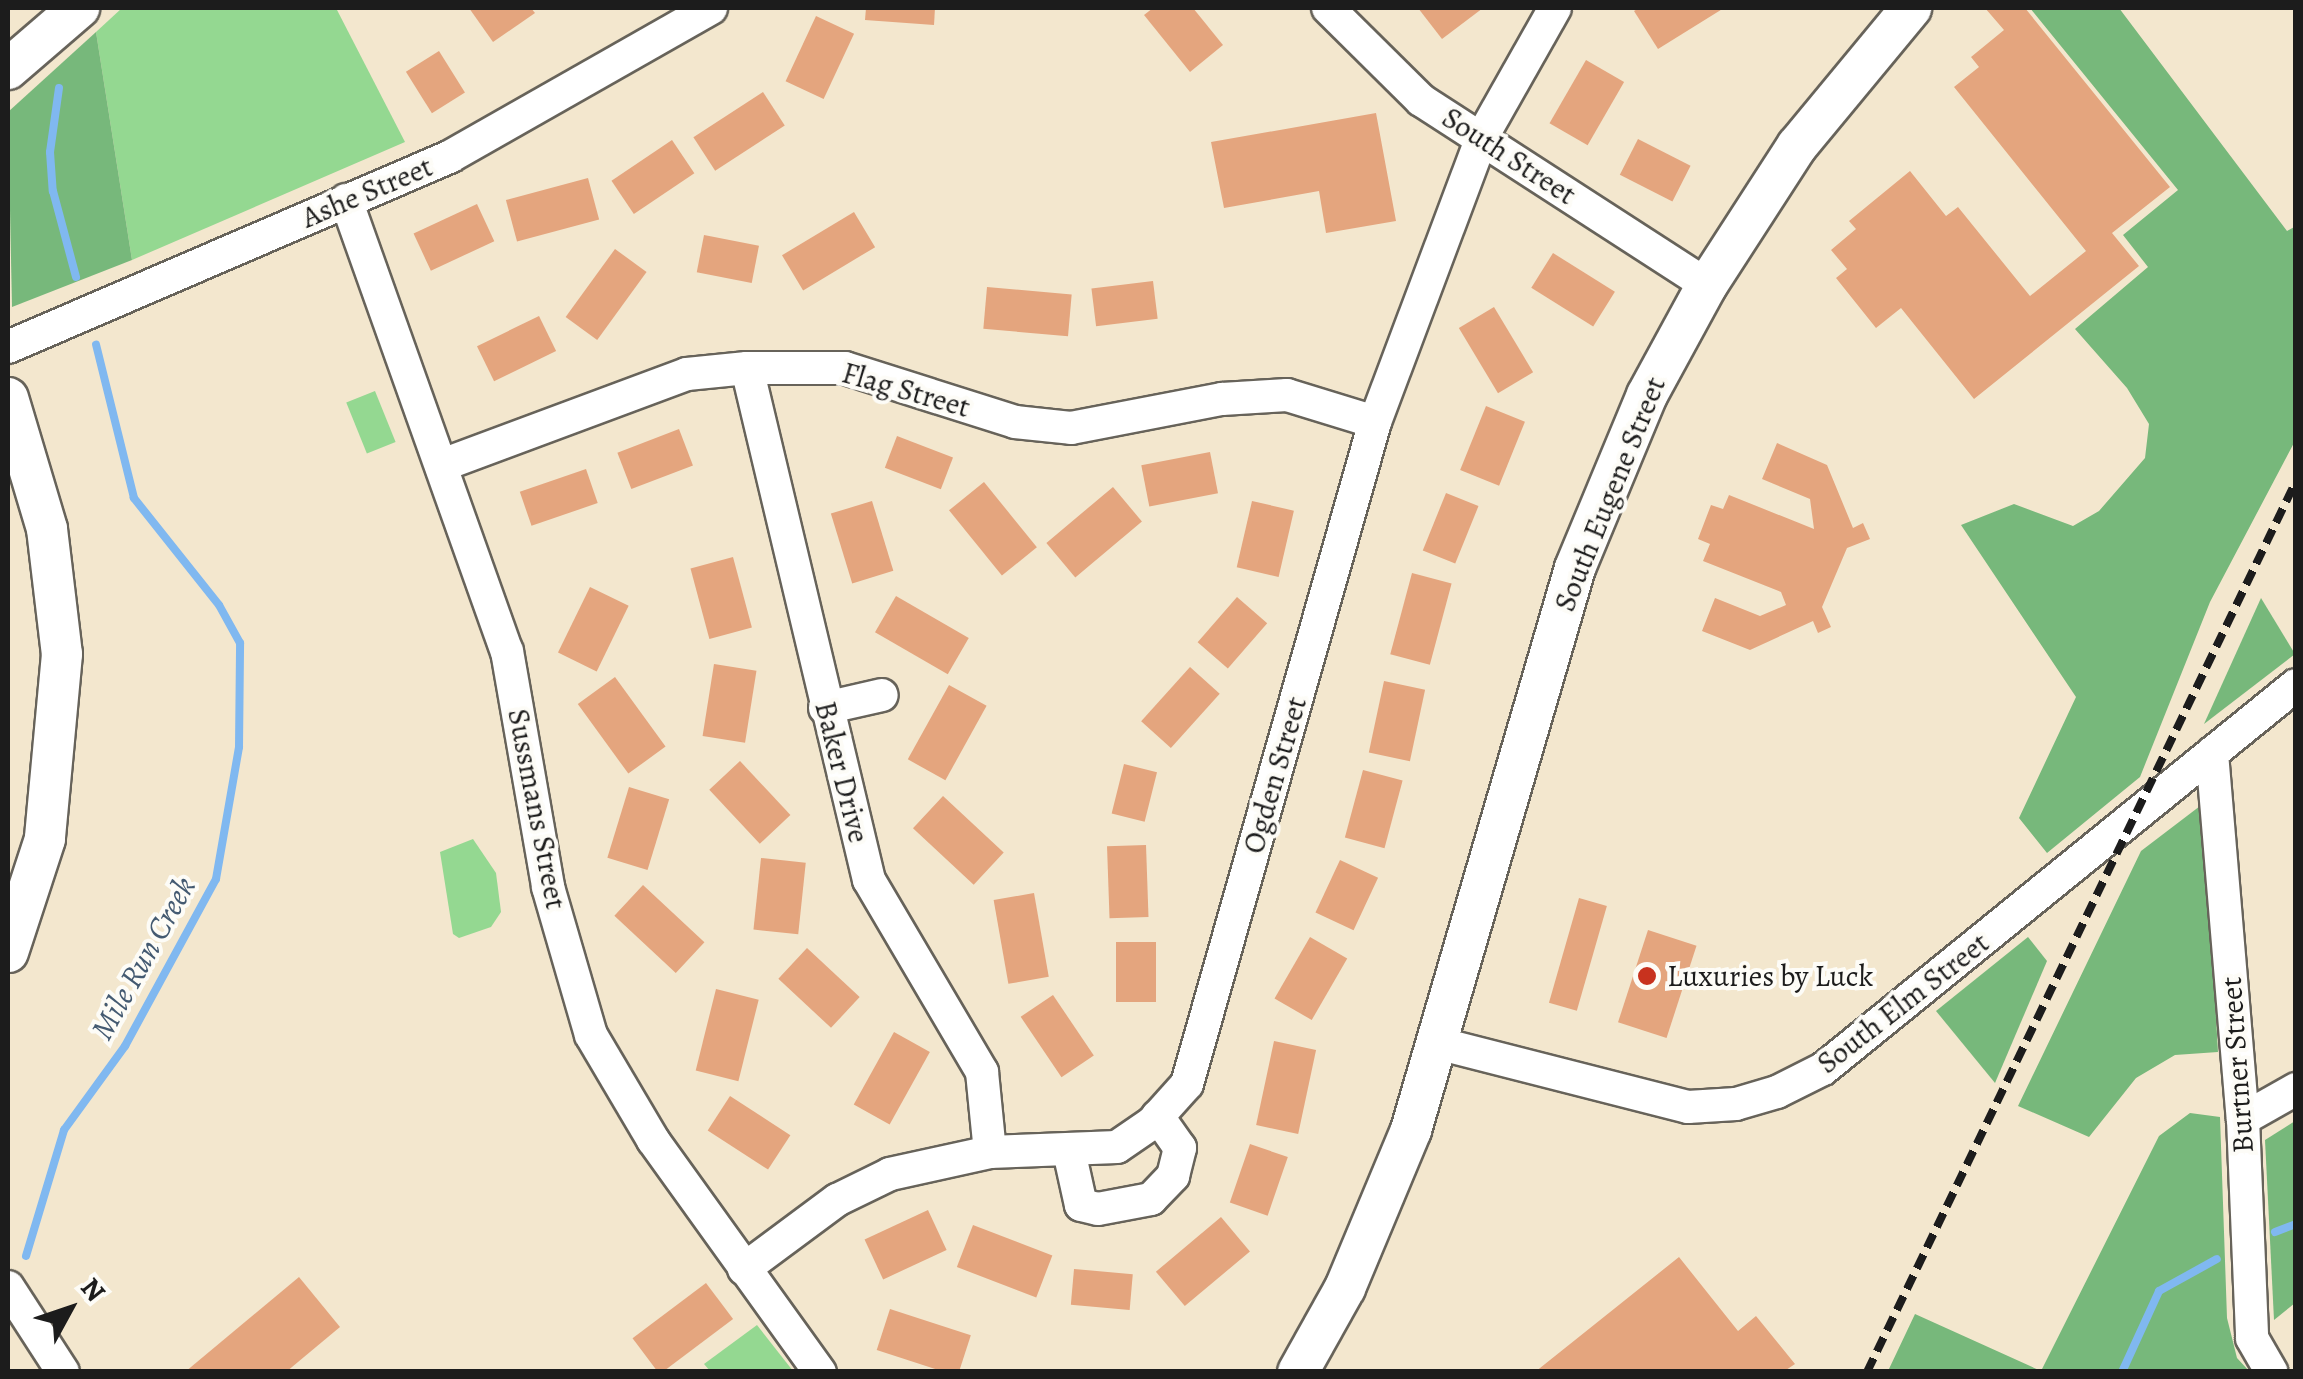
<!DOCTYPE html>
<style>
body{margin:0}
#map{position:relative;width:2303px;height:1379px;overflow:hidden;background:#f3e7ce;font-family:Alegreya,serif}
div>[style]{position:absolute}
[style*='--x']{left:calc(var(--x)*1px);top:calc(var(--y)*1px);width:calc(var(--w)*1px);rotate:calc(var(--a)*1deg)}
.green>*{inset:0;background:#94d891;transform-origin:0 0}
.forest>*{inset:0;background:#77b87b}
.stream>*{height:8px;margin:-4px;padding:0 4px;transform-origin:4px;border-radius:4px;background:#80b8f0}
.building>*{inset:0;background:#e4a57e;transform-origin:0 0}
.roads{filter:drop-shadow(2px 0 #67635a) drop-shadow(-2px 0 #67635a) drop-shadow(0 2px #67635a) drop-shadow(0 -2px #67635a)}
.minor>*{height:32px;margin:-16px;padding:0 16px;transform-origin:16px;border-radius:16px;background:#fff}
.major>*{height:40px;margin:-20px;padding:0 20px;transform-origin:20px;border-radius:20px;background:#fff}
.rail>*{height:8px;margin-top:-4px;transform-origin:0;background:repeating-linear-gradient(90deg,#1c1c1c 0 15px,transparent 0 23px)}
.dots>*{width:28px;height:28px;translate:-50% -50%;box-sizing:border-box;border:5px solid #fdfcf7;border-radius:50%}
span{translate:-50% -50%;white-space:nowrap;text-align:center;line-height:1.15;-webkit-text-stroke:8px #fdfcf7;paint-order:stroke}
.street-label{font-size:30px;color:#1c1c1c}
.poi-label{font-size:30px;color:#1c1c1c}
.left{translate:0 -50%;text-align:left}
.water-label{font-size:32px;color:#445a71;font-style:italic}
.frame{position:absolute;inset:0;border:10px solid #1c1c1c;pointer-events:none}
.north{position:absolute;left:20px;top:1259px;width:100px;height:100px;-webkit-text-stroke:8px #fdfcf7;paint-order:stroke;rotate:50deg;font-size:28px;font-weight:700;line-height:40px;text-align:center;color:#1c1c1c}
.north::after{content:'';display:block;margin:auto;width:35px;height:45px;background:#1c1c1c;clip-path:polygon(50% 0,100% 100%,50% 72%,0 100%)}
</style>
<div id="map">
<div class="green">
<div style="clip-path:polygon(122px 8px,336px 8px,405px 142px,132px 260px,96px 32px)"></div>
<div style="left:375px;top:391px;width:55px;height:31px;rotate:68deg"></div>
<div style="clip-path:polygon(473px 839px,496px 873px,501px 912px,491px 927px,459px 938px,453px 934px,440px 852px)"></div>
<div style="clip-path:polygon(757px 1325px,793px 1371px,710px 1371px,704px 1364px)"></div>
</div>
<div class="forest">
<div style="clip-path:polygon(2030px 8px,2119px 8px,2287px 231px,2296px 226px,2295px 441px,2210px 602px,2140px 777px,2047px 853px,2019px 818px,2076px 697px,1961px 525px,2014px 504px,2073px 526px,2099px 511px,2145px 458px,2149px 424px,2127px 388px,2075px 329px,2148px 267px,2123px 235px,2178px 190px)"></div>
<div style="clip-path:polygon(96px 32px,132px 260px,12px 307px,8px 112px)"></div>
<div style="clip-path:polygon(2261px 598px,2295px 654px,2204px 724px)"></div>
<div style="clip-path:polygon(2204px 803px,2218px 1052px,2175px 1055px,2136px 1078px,2089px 1137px,2018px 1106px,2141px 851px)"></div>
<div style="clip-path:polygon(2028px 937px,2047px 961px,1995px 1083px,1936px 1011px)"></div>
<div style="clip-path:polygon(2190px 1113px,2220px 1117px,2227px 1318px,2237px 1358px,2249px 1371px,1888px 1371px,1915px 1314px,2041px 1371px,2159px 1136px)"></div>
<div style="clip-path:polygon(2295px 1121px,2295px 1303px,2274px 1320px,2265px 1140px)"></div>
</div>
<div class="stream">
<div style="--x:59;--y:88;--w:65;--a:98"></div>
<div style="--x:50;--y:152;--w:39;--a:86"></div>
<div style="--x:53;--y:191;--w:89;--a:75"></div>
<div style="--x:2275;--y:1232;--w:22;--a:-21"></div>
<div style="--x:26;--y:1256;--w:132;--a:-73.2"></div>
<div style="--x:64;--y:1130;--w:104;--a:-54"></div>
<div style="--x:125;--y:1046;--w:190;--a:-61.4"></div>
<div style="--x:216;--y:879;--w:134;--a:-80.1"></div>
<div style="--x:239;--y:747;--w:104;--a:-89.4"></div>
<div style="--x:240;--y:643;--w:43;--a:-118.9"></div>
<div style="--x:219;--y:605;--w:137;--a:-128.5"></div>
<div style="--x:134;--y:498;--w:158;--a:-103.9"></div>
<div style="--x:2122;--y:1372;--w:89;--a:-65.4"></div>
<div style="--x:2159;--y:1291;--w:66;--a:-28.9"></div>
</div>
<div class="building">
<div style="clip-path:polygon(469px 8px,531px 8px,535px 13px,493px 42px)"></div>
<div style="clip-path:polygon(866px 8px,935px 8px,934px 25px,865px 20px)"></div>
<div style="clip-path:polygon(1153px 8px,1193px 8px,1223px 45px,1190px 72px,1144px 15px)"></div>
<div style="clip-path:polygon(1418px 8px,1483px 8px,1442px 39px)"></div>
<div style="clip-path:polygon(1639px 8px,1724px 8px,1658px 49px,1634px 11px)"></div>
<div style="clip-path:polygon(1985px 8px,2025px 8px,2170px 187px,2112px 233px,2139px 266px,1974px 399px,1901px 308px,1876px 328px,1836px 278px,1847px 269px,1831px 250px,1856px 229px,1849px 221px,1910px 171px,1946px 216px,1958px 207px,2030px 296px,2086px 251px,1954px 87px,1979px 67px,1971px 57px,2004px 30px)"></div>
<div style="left:816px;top:16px;width:42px;height:72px;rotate:25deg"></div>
<div style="left:439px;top:51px;width:49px;height:39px;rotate:58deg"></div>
<div style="left:1586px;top:60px;width:44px;height:73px;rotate:30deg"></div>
<div style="left:763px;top:92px;width:40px;height:83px;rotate:57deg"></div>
<div style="clip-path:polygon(1376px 113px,1396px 221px,1326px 233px,1319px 191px,1224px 208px,1211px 142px)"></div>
<div style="left:1638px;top:139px;width:59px;height:40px;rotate:27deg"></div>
<div style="left:672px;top:140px;width:40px;height:73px;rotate:56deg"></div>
<div style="left:588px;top:178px;width:43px;height:85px;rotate:75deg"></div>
<div style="left:477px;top:204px;width:41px;height:70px;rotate:65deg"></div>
<div style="left:854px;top:212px;width:41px;height:84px;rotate:59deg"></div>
<div style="left:704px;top:235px;width:56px;height:38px;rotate:11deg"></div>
<div style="left:615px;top:249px;width:39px;height:84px;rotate:36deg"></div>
<div style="left:1553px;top:253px;width:73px;height:41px;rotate:32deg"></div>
<div style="left:1153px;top:281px;width:38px;height:62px;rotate:83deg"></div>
<div style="left:987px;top:287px;width:85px;height:42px;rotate:5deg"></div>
<div style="left:1494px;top:307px;width:76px;height:41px;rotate:59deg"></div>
<div style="left:539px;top:316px;width:39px;height:69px;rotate:64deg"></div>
<div style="left:1486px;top:406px;width:42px;height:69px;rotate:22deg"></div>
<div style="left:679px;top:429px;width:39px;height:66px;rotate:69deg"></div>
<div style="left:897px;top:436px;width:60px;height:34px;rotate:21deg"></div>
<div style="clip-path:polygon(1777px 443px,1827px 465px,1853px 528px,1863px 523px,1870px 539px,1847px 548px,1822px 607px,1831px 627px,1818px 633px,1813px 621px,1750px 650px,1702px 631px,1715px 598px,1760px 616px,1786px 605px,1781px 592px,1703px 561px,1710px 544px,1698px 539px,1711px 505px,1723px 509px,1729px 495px,1814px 529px,1810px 499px,1762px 479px)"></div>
<div style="left:1210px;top:452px;width:42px;height:70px;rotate:79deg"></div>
<div style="left:586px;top:469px;width:36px;height:70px;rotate:71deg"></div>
<div style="left:984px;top:482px;width:84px;height:45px;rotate:51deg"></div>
<div style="left:1113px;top:487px;width:45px;height:87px;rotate:50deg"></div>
<div style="left:1446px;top:493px;width:35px;height:62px;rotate:22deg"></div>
<div style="left:872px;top:501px;width:73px;height:43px;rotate:73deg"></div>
<div style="left:1252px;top:501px;width:43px;height:68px;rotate:13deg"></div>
<div style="left:733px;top:557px;width:73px;height:44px;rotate:75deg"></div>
<div style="left:1412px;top:573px;width:41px;height:84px;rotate:15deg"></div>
<div style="left:590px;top:587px;width:43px;height:73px;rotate:26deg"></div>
<div style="left:896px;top:596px;width:84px;height:42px;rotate:30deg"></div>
<div style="left:1237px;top:597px;width:40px;height:60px;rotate:41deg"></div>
<div style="left:714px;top:664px;width:43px;height:73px;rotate:9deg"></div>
<div style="left:1190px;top:667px;width:40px;height:73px;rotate:42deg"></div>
<div style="left:615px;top:677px;width:86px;height:46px;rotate:54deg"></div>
<div style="left:1384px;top:681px;width:42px;height:73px;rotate:12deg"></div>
<div style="left:949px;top:685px;width:43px;height:85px;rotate:29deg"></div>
<div style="left:740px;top:761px;width:74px;height:42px;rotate:47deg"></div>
<div style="left:1124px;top:764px;width:34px;height:51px;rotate:14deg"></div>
<div style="left:1363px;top:770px;width:41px;height:70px;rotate:15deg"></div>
<div style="left:629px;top:787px;width:42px;height:74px;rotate:17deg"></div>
<div style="left:943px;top:796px;width:83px;height:44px;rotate:43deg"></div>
<div style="left:1146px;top:845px;width:72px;height:39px;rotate:88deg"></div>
<div style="left:761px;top:858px;width:45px;height:72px;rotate:6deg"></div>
<div style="left:1340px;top:860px;width:42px;height:58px;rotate:25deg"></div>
<div style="left:643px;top:885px;width:84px;height:42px;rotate:43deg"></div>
<div style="left:1034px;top:893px;width:85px;height:41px;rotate:80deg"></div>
<div style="left:1579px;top:898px;width:29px;height:109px;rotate:16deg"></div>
<div style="left:1648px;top:930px;width:51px;height:97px;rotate:18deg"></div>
<div style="left:1310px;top:937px;width:43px;height:71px;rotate:30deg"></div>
<div style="left:1116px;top:942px;width:40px;height:60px"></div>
<div style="left:807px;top:948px;width:72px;height:42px;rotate:43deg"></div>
<div style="left:716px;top:989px;width:44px;height:84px;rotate:14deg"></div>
<div style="left:1053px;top:995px;width:73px;height:39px;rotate:56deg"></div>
<div style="left:894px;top:1032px;width:41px;height:83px;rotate:29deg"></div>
<div style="left:1274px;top:1041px;width:43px;height:86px;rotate:12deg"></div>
<div style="left:730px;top:1096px;width:72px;height:41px;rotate:33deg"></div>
<div style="left:1250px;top:1144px;width:40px;height:62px;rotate:19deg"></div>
<div style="left:928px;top:1210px;width:44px;height:70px;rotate:65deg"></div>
<div style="left:1221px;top:1217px;width:45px;height:85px;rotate:50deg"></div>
<div style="left:973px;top:1225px;width:85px;height:45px;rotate:21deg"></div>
<div style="clip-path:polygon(1679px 1257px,1738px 1331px,1756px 1316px,1795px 1364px,1783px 1372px,1535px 1372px)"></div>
<div style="left:1074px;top:1269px;width:59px;height:36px;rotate:5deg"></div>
<div style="clip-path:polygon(299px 1277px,340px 1327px,286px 1372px,185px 1372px)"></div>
<div style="left:706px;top:1283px;width:45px;height:92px;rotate:53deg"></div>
<div style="left:890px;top:1309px;width:85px;height:43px;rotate:18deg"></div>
</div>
<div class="roads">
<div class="minor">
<div style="--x:1328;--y:8;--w:131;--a:44.7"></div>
<div style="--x:1421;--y:100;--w:341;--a:32.9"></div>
<div style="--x:346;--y:200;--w:479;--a:70.4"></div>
<div style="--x:507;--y:651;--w:240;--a:80.1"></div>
<div style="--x:548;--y:887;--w:154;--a:73.8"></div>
<div style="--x:591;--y:1035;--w:122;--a:59.4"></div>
<div style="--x:653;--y:1140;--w:286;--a:54.3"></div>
<div style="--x:8;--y:347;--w:482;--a:-23.3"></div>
<div style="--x:451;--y:156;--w:299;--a:-29.6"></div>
<div style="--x:747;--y:368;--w:526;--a:76.6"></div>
<div style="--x:869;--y:880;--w:223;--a:59.5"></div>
<div style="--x:982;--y:1072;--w:80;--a:84.3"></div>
<div style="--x:445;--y:464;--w:258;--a:-20.4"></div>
<div style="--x:687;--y:374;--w:60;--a:-5.7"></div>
<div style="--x:747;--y:368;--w:98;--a:0"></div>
<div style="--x:845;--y:368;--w:178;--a:17.6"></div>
<div style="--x:1015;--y:422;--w:56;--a:6.1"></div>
<div style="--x:1071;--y:428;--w:154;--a:-10.9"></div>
<div style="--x:1222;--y:399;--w:65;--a:-3.5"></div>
<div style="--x:1287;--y:395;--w:92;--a:17.1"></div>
<div style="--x:825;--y:708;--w:58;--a:-12.8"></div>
<div style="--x:2212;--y:753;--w:367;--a:85.2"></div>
<div style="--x:2243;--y:1119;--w:219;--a:87.6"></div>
<div style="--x:2252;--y:1338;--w:39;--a:60"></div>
<div style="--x:1437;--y:1043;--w:259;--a:14.3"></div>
<div style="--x:1688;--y:1107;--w:48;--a:-3.6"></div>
<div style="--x:1736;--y:1104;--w:43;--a:-16.3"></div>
<div style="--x:1777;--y:1092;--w:51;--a:-26.6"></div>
<div style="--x:1823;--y:1069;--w:609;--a:-39.07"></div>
<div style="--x:2243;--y:1119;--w:61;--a:-29.5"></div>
<div style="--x:1069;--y:1151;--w:55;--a:77.5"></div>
<div style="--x:1081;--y:1205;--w:17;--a:13"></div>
<div style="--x:1098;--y:1209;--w:54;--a:-10.7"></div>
<div style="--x:1151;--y:1199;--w:32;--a:-46"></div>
<div style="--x:1173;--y:1176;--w:29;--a:-76"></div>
<div style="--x:1180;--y:1148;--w:39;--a:-125"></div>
<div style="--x:744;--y:1269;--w:116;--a:-36.6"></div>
<div style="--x:837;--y:1200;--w:59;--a:-26.1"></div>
<div style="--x:890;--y:1174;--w:102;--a:-12.4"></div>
<div style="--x:990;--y:1152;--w:127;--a:-2.3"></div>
<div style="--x:1117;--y:1147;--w:42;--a:-34.4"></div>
<div style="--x:1152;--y:1123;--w:52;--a:-48.1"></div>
<div style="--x:1187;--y:1084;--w:688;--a:-74.15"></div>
<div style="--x:1375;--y:422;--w:304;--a:-69.4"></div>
<div style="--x:1482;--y:137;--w:148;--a:-60.5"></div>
<div style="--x:8;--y:1287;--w:101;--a:57.1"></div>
</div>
<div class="major">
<div style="--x:8;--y:69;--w:94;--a:-40.7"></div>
<div style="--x:8;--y:398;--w:137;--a:73.4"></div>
<div style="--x:47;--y:529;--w:126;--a:83.2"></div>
<div style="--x:62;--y:654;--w:186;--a:95.3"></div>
<div style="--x:45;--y:839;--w:119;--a:108.1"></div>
<div style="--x:1298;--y:1372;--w:96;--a:-60.8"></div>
<div style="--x:1345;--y:1288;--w:171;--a:-67.3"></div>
<div style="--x:1411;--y:1130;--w:585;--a:-73.73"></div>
<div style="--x:1575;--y:568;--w:187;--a:-67.4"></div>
<div style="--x:1647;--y:395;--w:125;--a:-61.4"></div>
<div style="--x:1707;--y:285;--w:166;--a:-57.1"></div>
<div style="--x:1797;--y:146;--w:179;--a:-50.4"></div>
</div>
</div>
<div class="rail">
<div style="--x:1867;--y:1372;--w:989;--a:-64.29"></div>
</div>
<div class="dots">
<div style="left:1647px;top:976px;background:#c8321e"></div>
</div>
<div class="street-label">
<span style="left:1509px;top:156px;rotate:33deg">South Street</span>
<span style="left:367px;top:192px;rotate:-23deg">Ashe Street</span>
<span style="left:906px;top:390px;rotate:16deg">Flag Street</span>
<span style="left:1610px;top:494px;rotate:-68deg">South Eugene Street</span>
<span style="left:842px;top:772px;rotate:76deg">Baker Drive</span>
<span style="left:1275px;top:775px;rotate:-74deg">Ogden Street</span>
<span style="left:537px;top:809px;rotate:79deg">Sussmans Street</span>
<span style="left:1903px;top:1003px;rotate:-38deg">South Elm Street</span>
<span style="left:2237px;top:1065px;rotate:-94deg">Burtner Street</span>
</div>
<div class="poi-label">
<span class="left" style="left:1667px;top:976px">Luxuries by Luck</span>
</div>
<div class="water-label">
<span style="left:143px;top:958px;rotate:-61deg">Mile Run Creek</span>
</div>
<div class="frame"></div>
<div class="north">N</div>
</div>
